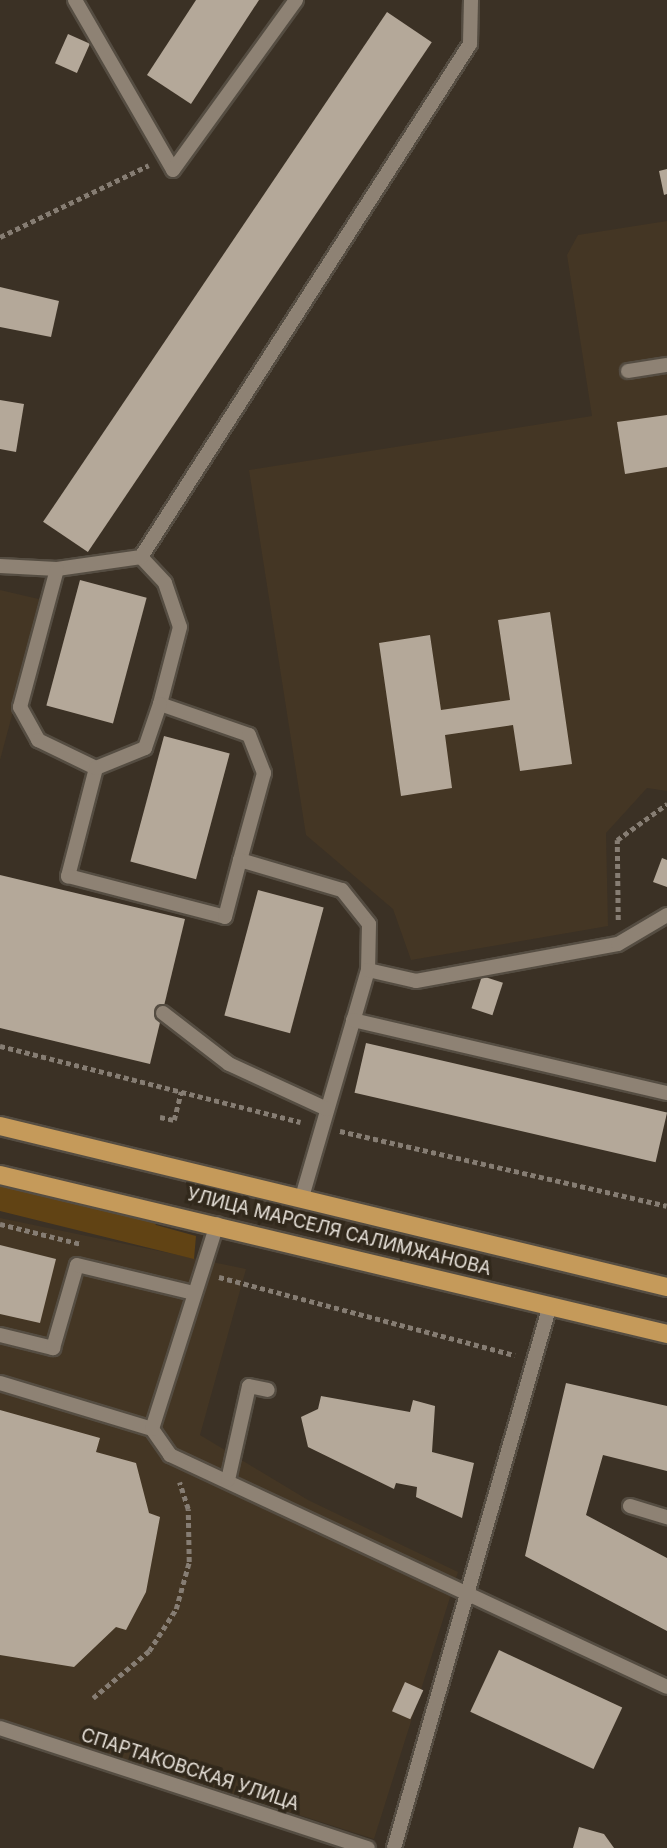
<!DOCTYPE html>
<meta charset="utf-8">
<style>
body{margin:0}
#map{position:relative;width:667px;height:1848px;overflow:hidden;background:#3b3125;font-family:Inter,sans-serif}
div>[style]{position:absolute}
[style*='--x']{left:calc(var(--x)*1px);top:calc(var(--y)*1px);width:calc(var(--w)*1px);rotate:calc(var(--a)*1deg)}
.built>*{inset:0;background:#443624}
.green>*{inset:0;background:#614314}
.building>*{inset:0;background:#b4a899;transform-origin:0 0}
.path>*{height:4.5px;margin-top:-2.25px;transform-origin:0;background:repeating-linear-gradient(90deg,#867d73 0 5px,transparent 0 8.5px)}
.roads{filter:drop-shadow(2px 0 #554d42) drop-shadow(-2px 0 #554d42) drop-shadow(0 2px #554d42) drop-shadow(0 -2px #554d42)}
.lane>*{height:14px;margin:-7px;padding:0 7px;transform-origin:7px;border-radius:7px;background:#8e8274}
.street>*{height:14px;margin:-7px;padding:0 7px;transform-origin:7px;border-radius:7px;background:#8e8274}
.primary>*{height:18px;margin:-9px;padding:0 9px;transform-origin:9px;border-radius:9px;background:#c59a5a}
span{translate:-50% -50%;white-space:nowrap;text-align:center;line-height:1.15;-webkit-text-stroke:7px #31281b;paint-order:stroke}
.street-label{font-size:18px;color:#e7e1d9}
</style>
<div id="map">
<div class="built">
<div style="clip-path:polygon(667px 221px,667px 791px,647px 788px,606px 833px,608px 926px,411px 960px,393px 909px,306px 835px,249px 470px,592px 416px,567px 255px,578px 235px)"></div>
<div style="clip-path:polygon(0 590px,43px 600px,0 760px)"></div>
<div style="clip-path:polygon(0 1218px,246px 1269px,200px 1435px,308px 1500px,458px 1572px,374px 1839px,0 1719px)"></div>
</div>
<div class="green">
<div style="clip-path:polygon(0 1183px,150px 1215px,156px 1225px,196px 1236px,194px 1259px,0 1211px)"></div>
</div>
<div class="building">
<div style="clip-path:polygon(196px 0,259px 0,191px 104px,147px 75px)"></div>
<div style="left:387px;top:12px;width:54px;height:615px;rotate:34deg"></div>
<div style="left:68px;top:34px;width:24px;height:32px;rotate:24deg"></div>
<div style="clip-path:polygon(667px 169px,667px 194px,664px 195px,659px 171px)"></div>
<div style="clip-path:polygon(0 287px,59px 301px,51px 337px,0 327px)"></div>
<div style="clip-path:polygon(0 400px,24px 404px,16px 452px,0 449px)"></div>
<div style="clip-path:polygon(667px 415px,667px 467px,625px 474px,617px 422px)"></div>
<div style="left:80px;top:580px;width:69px;height:130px;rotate:15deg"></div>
<div style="clip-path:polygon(550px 612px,572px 764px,520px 771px,513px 725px,445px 735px,452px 788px,401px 796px,379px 643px,430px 635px,441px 710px,510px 700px,498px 620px)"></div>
<div style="left:164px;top:736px;width:68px;height:130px;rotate:15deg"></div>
<div style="clip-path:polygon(662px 858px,667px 860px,667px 887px,653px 882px)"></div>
<div style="clip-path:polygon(0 875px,185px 919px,150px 1064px,0 1028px)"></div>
<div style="left:258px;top:890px;width:68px;height:130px;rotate:15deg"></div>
<div style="left:482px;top:976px;width:22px;height:34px;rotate:18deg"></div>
<div style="left:366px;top:1043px;width:309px;height:51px;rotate:13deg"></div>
<div style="clip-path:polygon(0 1245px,56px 1259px,40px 1323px,0 1314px)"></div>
<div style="clip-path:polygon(566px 1383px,667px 1406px,667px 1471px,603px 1455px,586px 1515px,667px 1558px,667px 1631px,525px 1556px)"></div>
<div style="clip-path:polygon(321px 1396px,410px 1412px,413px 1400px,435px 1406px,432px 1452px,474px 1463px,462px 1518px,416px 1497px,417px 1487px,396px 1483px,394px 1489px,308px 1447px,301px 1417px,318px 1409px)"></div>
<div style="clip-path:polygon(0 1410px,100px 1438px,96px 1452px,136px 1463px,149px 1513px,160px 1517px,146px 1592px,126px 1630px,116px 1627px,74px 1667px,0 1655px)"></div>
<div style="left:499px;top:1650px;width:136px;height:68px;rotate:25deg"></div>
<div style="left:405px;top:1682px;width:20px;height:32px;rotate:24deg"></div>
<div style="clip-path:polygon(579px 1827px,604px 1834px,614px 1848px,573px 1848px)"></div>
</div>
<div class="path">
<div style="--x:0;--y:237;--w:165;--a:-25.8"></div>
<div style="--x:618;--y:920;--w:80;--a:-90.7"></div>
<div style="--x:617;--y:840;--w:62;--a:-35.8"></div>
<div style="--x:0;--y:1046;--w:310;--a:14.2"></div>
<div style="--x:160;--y:1117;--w:14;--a:12"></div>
<div style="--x:174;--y:1120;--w:29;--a:-76"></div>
<div style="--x:340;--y:1131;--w:335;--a:12.9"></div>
<div style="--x:0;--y:1224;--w:83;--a:13.9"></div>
<div style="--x:219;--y:1277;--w:306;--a:14.8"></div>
<div style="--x:93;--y:1698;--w:73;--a:-40"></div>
<div style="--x:149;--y:1651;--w:50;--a:-57.3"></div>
<div style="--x:176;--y:1609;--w:49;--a:-74.5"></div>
<div style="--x:189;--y:1562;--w:53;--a:-91.1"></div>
<div style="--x:188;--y:1509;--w:28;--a:-108"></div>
</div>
<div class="roads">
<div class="lane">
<div style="--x:75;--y:0;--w:196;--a:60"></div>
<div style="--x:173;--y:170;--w:210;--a:-54.1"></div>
<div style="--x:628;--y:371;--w:39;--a:-9"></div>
<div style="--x:141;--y:557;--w:35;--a:47"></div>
<div style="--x:165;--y:583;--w:46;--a:71.2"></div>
<div style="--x:180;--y:627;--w:80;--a:104.6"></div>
<div style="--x:160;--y:704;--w:94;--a:19.2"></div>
<div style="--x:249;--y:735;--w:41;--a:68.5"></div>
<div style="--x:264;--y:773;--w:90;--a:105.4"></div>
<div style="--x:240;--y:860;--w:106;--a:16.4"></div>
<div style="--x:342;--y:890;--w:43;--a:51.5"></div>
<div style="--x:369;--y:924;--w:46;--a:91.2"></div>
<div style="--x:368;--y:970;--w:236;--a:106.2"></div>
<div style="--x:0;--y:566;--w:57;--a:3"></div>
<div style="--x:57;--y:569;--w:85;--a:-8.1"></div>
<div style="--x:141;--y:557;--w:609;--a:-57.33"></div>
<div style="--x:470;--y:44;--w:44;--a:-88.7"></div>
<div style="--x:57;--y:569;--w:143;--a:105"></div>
<div style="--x:20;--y:707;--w:38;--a:61"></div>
<div style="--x:38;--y:740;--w:64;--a:25.8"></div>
<div style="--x:96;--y:768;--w:112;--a:104.5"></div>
<div style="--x:68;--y:876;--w:162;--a:14.6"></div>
<div style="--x:225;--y:917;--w:59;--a:-75.3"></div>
<div style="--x:96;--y:768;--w:53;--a:-22.2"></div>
<div style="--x:145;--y:748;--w:46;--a:-71.2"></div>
<div style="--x:368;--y:970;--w:49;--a:12.9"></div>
<div style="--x:416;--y:981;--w:205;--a:-10.4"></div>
<div style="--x:618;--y:944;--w:57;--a:-30.6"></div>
<div style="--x:163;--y:1013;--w:83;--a:37.7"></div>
<div style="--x:229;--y:1064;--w:108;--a:24.7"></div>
<div style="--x:353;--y:1020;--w:322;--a:13.1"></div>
<div style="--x:0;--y:1335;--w:55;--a:13.8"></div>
<div style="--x:53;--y:1348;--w:86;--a:-73.9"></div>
<div style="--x:77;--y:1265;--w:120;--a:13.5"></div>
<div style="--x:0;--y:1383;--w:159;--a:16.8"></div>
<div style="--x:152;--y:1429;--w:32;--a:55"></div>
<div style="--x:170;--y:1455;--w:548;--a:25.02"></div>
<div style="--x:152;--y:1429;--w:215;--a:-72.4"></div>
<div style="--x:228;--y:1480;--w:96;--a:-77.4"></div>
<div style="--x:249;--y:1386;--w:19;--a:12"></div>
<div style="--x:630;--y:1506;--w:39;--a:17"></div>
<div style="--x:394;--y:1848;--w:565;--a:-73.97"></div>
</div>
<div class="street">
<div style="--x:0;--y:1728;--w:387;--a:18.1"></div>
</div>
<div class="primary">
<div style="--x:0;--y:1126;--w:686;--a:13.57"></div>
<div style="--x:0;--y:1175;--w:686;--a:13.41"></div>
</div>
</div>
<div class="street-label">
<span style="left:339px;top:1232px;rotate:14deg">УЛИЦА МАРСЕЛЯ САЛИМЖАНОВА</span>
<span style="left:190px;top:1770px;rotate:18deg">СПАРТАКОВСКАЯ УЛИЦА</span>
</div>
</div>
